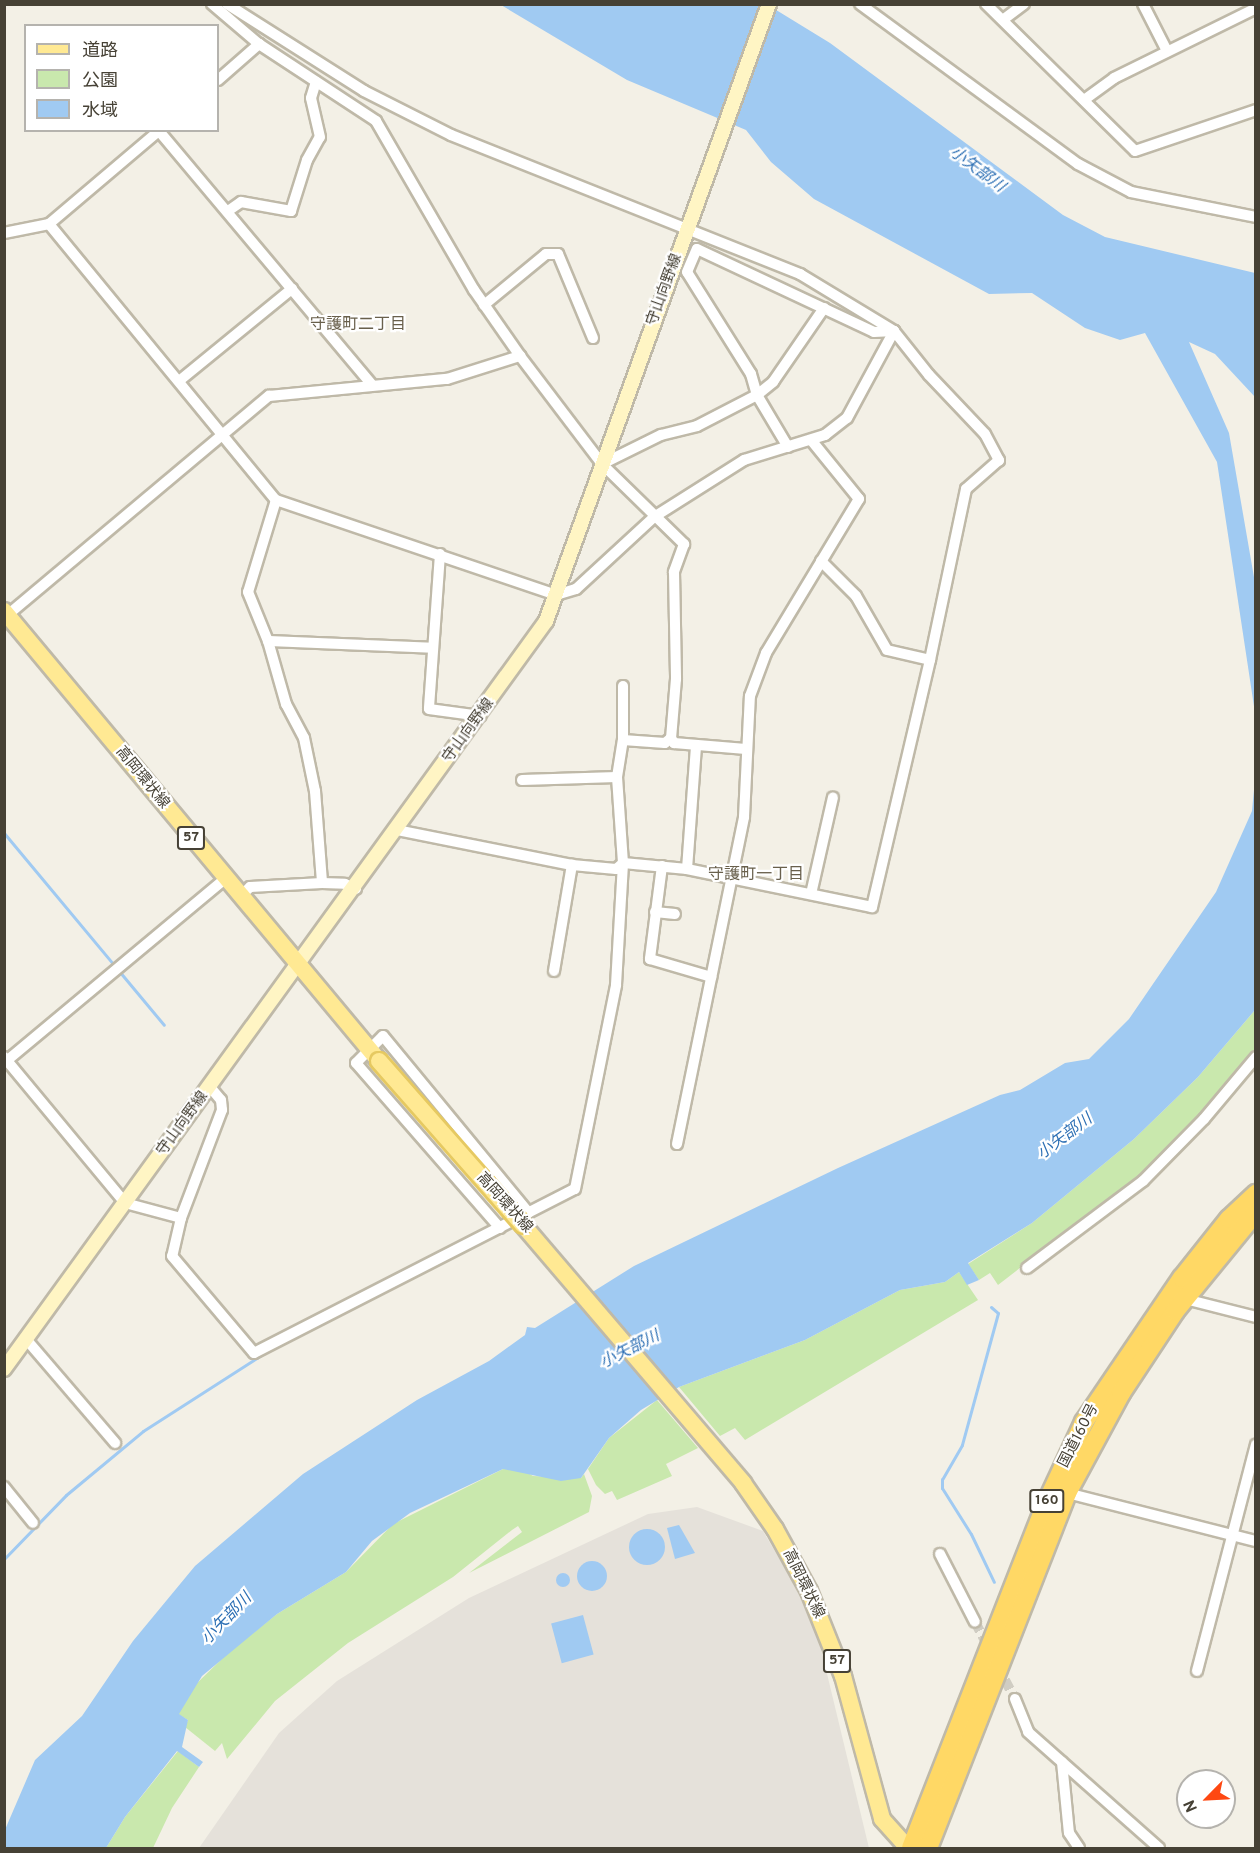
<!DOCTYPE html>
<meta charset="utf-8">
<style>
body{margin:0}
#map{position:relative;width:1260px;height:1853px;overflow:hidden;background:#f3f0e6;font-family:Overpass,"Noto Sans JP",sans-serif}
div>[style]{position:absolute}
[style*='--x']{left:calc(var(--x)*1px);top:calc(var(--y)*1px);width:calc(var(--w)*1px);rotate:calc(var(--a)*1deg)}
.industrial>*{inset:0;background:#e5e1da}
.green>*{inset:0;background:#c9e8ad}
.water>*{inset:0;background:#a0caf2;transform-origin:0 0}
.round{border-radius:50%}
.stream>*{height:3px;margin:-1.5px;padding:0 1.5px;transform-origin:1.5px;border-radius:1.5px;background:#a0caf2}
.street-tunnel>*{height:10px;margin-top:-5px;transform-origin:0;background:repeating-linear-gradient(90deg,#d0cdc3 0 10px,transparent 0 15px)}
.roads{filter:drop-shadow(2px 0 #bfb9a8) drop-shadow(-2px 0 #bfb9a8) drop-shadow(0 2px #bfb9a8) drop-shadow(0 -2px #bfb9a8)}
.street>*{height:10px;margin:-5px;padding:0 5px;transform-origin:5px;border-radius:5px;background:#fff}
.secondary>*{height:14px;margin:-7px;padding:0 7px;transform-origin:7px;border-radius:7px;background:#fff5c4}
.primary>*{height:16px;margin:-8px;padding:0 8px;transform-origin:8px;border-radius:8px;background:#ffe993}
.highway>*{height:18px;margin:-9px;padding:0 9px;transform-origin:9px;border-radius:9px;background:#ffd865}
.bridges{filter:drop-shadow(2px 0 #e6c961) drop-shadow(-2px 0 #e6c961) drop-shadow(0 2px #e6c961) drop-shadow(0 -2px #e6c961)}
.primary-bridge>*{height:16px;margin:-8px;padding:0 8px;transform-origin:8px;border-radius:8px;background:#ffe993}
span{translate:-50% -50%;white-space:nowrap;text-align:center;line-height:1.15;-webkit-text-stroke:4.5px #fff;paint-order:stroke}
.shield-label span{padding:2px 4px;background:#fff;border:2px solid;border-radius:4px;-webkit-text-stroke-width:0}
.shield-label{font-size:14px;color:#464135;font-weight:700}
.street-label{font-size:15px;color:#464135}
.water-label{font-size:16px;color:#2c6fb4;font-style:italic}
.neighbourhood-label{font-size:16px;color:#69604c}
.frame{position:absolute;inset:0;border:6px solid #464135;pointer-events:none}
.legend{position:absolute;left:24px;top:24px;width:195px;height:108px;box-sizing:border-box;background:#fff;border:2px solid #b5b3ae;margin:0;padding:8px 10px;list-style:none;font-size:18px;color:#464135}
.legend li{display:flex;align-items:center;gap:12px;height:30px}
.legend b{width:30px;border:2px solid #b5b3ae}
.north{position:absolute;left:1176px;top:1769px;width:60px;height:60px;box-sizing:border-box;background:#fff;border:2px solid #b5b3ae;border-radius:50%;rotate:246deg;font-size:16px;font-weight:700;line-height:24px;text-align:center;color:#464135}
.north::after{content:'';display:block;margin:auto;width:21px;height:27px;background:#fe4812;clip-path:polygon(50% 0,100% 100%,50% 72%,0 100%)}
</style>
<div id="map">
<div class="industrial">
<div style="clip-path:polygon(697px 1507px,763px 1531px,790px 1577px,816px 1628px,869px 1848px,199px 1848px,279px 1733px,337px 1681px,469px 1598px,648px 1514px)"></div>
</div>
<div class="green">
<div style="clip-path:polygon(1255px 1010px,1255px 1051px,1221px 1093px,1148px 1169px,998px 1285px,990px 1273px,979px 1280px,968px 1264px,1032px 1223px,1134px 1139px,1198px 1077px)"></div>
<div style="clip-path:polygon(959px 1272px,978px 1300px,745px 1440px,735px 1428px,720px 1436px,679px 1387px,805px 1340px,900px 1290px,945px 1282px)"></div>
<div style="clip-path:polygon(657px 1400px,698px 1448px,666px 1464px,672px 1476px,617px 1500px,612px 1491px,605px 1494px,596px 1485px,588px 1469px,609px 1438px)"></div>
<div style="clip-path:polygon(503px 1469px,523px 1470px,533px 1476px,581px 1478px,584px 1474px,592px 1496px,589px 1512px,469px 1573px,522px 1532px,518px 1526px,512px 1530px,453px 1577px,348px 1643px,275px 1701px,227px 1759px,222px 1743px,215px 1751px,185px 1727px,188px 1720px,178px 1714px,193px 1687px,229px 1652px,277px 1614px,346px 1572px,393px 1524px)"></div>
<div style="clip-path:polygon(178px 1751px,199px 1767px,172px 1808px,153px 1848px,106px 1848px,125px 1817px)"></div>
</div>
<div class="water">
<div style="clip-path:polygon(501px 5px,768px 5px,830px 43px,1063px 215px,1105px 237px,1255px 273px,1255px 397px,1215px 354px,1189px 342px,1229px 433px,1255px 583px,1255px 713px,1217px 462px,1145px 333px,1120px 340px,1085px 328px,1032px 293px,989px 294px,814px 199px,771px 162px,746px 130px,627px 80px)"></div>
<div style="clip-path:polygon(1255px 779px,1255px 1010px,1198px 1077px,1134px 1139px,1032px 1223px,968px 1263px,979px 1280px,967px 1285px,959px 1272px,945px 1282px,900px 1290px,805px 1340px,679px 1387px,641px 1410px,609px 1438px,581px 1478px,561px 1481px,503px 1469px,410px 1513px,372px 1541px,346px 1572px,277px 1614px,202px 1676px,179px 1714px,188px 1720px,182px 1747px,203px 1762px,199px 1767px,177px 1751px,125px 1817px,106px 1848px,5px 1848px,4px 1832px,35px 1760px,82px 1716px,133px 1641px,195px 1566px,303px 1474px,417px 1400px,489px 1361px,525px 1335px,527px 1327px,535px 1328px,634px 1266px,838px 1168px,1000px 1095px,1020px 1090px,1065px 1063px,1089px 1059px,1129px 1019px,1216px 892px,1252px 811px)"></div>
<div style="clip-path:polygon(679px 1525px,695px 1553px,675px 1559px,667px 1528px)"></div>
<div class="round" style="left:629px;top:1529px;width:36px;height:36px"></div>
<div class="round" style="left:577px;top:1561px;width:30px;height:30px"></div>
<div class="round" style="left:556px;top:1573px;width:14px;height:14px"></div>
<div style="left:583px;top:1615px;width:41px;height:33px;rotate:75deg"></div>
</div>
<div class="stream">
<div style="--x:4;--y:833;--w:173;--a:50.2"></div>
<div style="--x:119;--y:971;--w:70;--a:50.2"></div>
<div style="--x:360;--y:1293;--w:20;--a:-27"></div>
<div style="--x:991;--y:1307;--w:9;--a:41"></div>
<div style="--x:998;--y:1313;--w:137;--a:105.3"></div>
<div style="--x:962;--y:1445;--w:39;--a:120"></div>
<div style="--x:942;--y:1479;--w:9;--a:90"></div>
<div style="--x:942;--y:1488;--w:54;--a:57.8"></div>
<div style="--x:971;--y:1534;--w:53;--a:64.4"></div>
<div style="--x:4;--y:1559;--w:89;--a:-45.9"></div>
<div style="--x:66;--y:1495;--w:100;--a:-39.7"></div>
<div style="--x:143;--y:1431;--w:143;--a:-32.7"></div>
</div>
<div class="street-tunnel">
<div style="--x:975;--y:1622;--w:32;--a:62"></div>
<div style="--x:998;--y:1667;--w:36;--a:62"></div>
</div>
<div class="roads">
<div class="street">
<div style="--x:212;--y:4;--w:62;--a:40.4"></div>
<div style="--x:259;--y:44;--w:140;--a:33.3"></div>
<div style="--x:376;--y:121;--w:195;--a:59.9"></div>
<div style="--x:474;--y:290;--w:80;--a:55.1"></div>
<div style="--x:520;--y:356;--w:136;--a:52.8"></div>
<div style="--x:602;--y:464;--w:115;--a:44.3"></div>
<div style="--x:684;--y:544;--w:30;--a:110"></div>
<div style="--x:674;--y:572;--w:107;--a:88.9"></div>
<div style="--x:676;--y:679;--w:59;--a:94.8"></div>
<div style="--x:671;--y:738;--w:6;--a:59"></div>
<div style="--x:674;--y:743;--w:72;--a:4.8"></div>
<div style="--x:227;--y:4;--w:162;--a:32.4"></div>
<div style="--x:364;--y:91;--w:97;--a:26.8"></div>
<div style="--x:451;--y:135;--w:376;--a:21.7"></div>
<div style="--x:800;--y:274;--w:110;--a:31.2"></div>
<div style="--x:894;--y:331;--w:56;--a:51.5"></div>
<div style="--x:929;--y:375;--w:81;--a:46.5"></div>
<div style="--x:985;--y:434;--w:30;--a:62"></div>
<div style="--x:999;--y:460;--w:44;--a:138.7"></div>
<div style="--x:966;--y:489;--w:175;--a:101.9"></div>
<div style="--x:930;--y:660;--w:254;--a:103.2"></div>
<div style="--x:872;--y:907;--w:189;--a:-168.4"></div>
<div style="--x:687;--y:869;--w:64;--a:-174.6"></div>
<div style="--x:623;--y:863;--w:9;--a:139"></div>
<div style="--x:616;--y:869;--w:44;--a:-174.8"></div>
<div style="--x:572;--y:865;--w:178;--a:-168.7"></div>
<div style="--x:860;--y:4;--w:270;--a:36.3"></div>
<div style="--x:1078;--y:164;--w:60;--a:27.8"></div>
<div style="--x:1131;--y:192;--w:127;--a:11.3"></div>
<div style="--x:986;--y:4;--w:209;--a:44.6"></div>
<div style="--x:1135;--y:151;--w:128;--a:-18.7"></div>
<div style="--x:1143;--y:4;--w:53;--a:62.9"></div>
<div style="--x:1004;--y:19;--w:25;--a:-37"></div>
<div style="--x:218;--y:80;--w:55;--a:-41.3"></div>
<div style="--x:1084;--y:100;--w:37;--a:-36"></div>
<div style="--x:1114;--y:78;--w:158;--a:-26.2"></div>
<div style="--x:159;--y:131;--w:331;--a:50"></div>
<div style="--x:228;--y:211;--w:16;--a:-35"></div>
<div style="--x:241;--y:202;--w:51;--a:10.2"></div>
<div style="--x:291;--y:211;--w:53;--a:-72.6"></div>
<div style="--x:307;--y:160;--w:26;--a:-61"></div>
<div style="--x:320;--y:137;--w:40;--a:-103"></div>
<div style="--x:311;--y:98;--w:17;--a:-73"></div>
<div style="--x:49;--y:224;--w:357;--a:50.6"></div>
<div style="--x:276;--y:500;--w:296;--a:18.7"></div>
<div style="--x:556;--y:595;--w:21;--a:-17"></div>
<div style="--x:576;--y:589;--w:106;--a:-42.7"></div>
<div style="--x:654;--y:517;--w:107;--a:-32.3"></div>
<div style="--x:744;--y:460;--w:85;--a:-17.2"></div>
<div style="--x:825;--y:435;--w:28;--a:-38"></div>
<div style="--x:847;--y:418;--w:99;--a:-61.6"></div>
<div style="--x:4;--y:233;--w:46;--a:-11.3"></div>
<div style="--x:49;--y:224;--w:145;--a:-40.3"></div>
<div style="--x:484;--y:305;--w:80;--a:-39.4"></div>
<div style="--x:546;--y:254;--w:12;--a:0"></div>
<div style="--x:558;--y:254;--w:91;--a:67.4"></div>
<div style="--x:179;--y:381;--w:146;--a:-39.2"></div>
<div style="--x:788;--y:447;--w:61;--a:-120.8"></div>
<div style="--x:757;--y:395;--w:22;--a:-106"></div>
<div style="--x:751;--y:374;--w:120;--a:-122.1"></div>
<div style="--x:687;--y:272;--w:25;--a:-67"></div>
<div style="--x:697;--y:249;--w:195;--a:25.1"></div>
<div style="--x:874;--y:332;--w:20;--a:-3"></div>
<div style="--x:602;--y:464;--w:66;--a:-26.2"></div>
<div style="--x:661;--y:435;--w:37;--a:-14"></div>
<div style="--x:697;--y:426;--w:68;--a:-27.3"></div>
<div style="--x:757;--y:395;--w:21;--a:-39"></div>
<div style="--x:773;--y:382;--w:90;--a:-55.4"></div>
<div style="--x:276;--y:500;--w:96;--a:106.9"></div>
<div style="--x:248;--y:592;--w:53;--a:67.8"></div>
<div style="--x:268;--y:641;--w:66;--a:74.1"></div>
<div style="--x:286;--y:704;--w:38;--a:62"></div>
<div style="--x:304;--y:738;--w:54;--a:78.3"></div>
<div style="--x:315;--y:791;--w:92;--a:85.6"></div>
<div style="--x:440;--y:554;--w:155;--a:94.1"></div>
<div style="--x:429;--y:709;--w:52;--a:7.7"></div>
<div style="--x:821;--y:561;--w:49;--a:45"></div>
<div style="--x:856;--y:596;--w:62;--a:60.1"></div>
<div style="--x:887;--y:650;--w:44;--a:13.1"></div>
<div style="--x:4;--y:618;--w:346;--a:-40"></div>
<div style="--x:269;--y:396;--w:179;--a:-5.5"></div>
<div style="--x:447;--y:379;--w:77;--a:-17.5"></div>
<div style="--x:268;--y:641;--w:165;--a:2.4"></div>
<div style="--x:623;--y:740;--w:42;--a:4.1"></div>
<div style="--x:665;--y:743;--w:8;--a:-40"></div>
<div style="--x:522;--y:780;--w:95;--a:-1.8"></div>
<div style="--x:662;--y:866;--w:94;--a:97.4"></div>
<div style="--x:650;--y:959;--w:64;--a:16.4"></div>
<div style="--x:687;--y:869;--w:124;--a:-85.8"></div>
<div style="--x:811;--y:894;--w:99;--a:-77.2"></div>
<div style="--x:240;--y:897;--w:14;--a:-45"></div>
<div style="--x:250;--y:887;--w:72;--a:-3.2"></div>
<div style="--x:322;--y:883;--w:23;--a:2"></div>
<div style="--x:345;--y:884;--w:12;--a:24"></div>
<div style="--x:655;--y:912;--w:20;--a:6"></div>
<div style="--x:554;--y:971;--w:108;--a:-80.4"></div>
<div style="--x:4;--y:1057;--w:190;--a:50.3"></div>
<div style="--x:125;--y:1203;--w:58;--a:15"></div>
<div style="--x:4;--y:1063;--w:288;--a:-39.8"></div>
<div style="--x:210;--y:1087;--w:17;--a:50"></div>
<div style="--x:221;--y:1100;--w:10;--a:84"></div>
<div style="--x:222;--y:1110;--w:116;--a:110.8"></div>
<div style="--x:181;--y:1218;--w:39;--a:103"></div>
<div style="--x:172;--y:1256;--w:127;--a:49.8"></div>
<div style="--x:254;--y:1353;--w:360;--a:-27.1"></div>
<div style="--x:575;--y:1189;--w:208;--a:-78.6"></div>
<div style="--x:616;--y:985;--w:122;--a:-86.7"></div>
<div style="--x:623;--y:863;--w:86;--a:-94"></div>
<div style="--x:617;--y:777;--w:37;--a:-81"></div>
<div style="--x:623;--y:740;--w:54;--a:-90"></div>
<div style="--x:677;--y:1144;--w:334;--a:-78.4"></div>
<div style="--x:744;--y:817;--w:121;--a:-87.2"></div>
<div style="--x:750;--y:696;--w:46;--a:-69.6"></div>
<div style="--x:766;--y:653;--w:180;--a:-58.9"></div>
<div style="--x:859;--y:499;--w:76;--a:-129.1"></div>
<div style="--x:500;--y:1228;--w:219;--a:-131.1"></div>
<div style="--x:356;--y:1063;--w:38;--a:-45"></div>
<div style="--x:383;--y:1036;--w:229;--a:50.5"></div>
<div style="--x:1027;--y:1268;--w:145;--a:-36.9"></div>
<div style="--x:1143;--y:1181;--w:87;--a:-45.5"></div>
<div style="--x:1204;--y:1119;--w:81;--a:-50"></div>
<div style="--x:1185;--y:1299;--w:73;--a:14.2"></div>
<div style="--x:26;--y:1339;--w:137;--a:49.4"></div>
<div style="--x:4;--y:1487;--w:46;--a:51.1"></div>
<div style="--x:1067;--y:1493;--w:195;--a:14.3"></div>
<div style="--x:940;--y:1554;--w:76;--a:62.8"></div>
<div style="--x:1197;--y:1671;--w:234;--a:-75.4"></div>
<div style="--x:1015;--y:1699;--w:35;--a:68"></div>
<div style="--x:1028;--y:1732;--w:175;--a:41.5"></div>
<div style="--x:1062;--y:1762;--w:71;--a:84.4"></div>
<div style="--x:1069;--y:1833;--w:18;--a:56"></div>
</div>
<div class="secondary">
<div style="--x:4;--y:1369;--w:924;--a:-54.07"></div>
<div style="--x:546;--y:621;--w:656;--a:-70.13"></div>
</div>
<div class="primary">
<div style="--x:4;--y:611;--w:586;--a:50.19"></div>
<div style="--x:523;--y:1225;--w:339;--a:49.5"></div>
<div style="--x:743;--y:1483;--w:56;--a:55.2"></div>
<div style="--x:775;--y:1529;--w:71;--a:61.3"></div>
<div style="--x:809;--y:1591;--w:92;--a:68.2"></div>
<div style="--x:843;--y:1676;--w:148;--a:74.7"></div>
<div style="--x:882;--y:1819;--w:39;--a:48"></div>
</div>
<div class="highway">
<div style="--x:911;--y:1848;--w:370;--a:-68.6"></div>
<div style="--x:1046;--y:1504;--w:90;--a:-65.1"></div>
<div style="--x:1084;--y:1422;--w:174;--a:-55.8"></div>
<div style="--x:1182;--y:1278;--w:75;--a:-51.5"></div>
<div style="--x:1229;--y:1219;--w:37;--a:-43"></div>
<div style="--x:928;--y:1848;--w:381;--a:-68.6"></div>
<div style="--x:1067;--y:1493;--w:114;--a:-61.6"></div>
<div style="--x:1121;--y:1393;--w:98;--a:-56.6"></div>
<div style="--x:1175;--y:1311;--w:128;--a:-50.7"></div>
</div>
</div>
<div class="bridges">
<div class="primary-bridge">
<div style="--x:379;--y:1061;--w:218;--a:48.7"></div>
</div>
</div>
<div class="shield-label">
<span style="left:191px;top:838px">57</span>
<span style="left:1047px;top:1501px">160</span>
<span style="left:837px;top:1661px">57</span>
</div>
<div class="street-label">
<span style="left:665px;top:290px;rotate:-70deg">守山向野線</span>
<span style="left:469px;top:731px;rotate:-54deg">守山向野線</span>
<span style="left:142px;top:778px;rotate:51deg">高岡環状線</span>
<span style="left:183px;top:1124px;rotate:-54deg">守山向野線</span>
<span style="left:504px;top:1203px;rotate:48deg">高岡環状線</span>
<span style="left:1079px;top:1436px;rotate:-63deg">国道160号</span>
<span style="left:803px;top:1584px;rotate:64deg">高岡環状線</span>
</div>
<div class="water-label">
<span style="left:977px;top:170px;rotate:37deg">小矢部川</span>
<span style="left:1065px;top:1137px;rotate:-37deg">小矢部川</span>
<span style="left:630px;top:1350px;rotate:-27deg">小矢部川</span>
<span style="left:227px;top:1619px;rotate:-46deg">小矢部川</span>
</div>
<div class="neighbourhood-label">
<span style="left:358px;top:325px">守護町二丁目</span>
<span style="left:756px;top:875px">守護町一丁目</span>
</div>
<div class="frame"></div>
<ul class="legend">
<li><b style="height:8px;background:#ffe993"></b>道路</li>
<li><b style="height:16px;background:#c9e8ad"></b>公園</li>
<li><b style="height:16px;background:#a0caf2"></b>水域</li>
</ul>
<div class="north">N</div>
</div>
